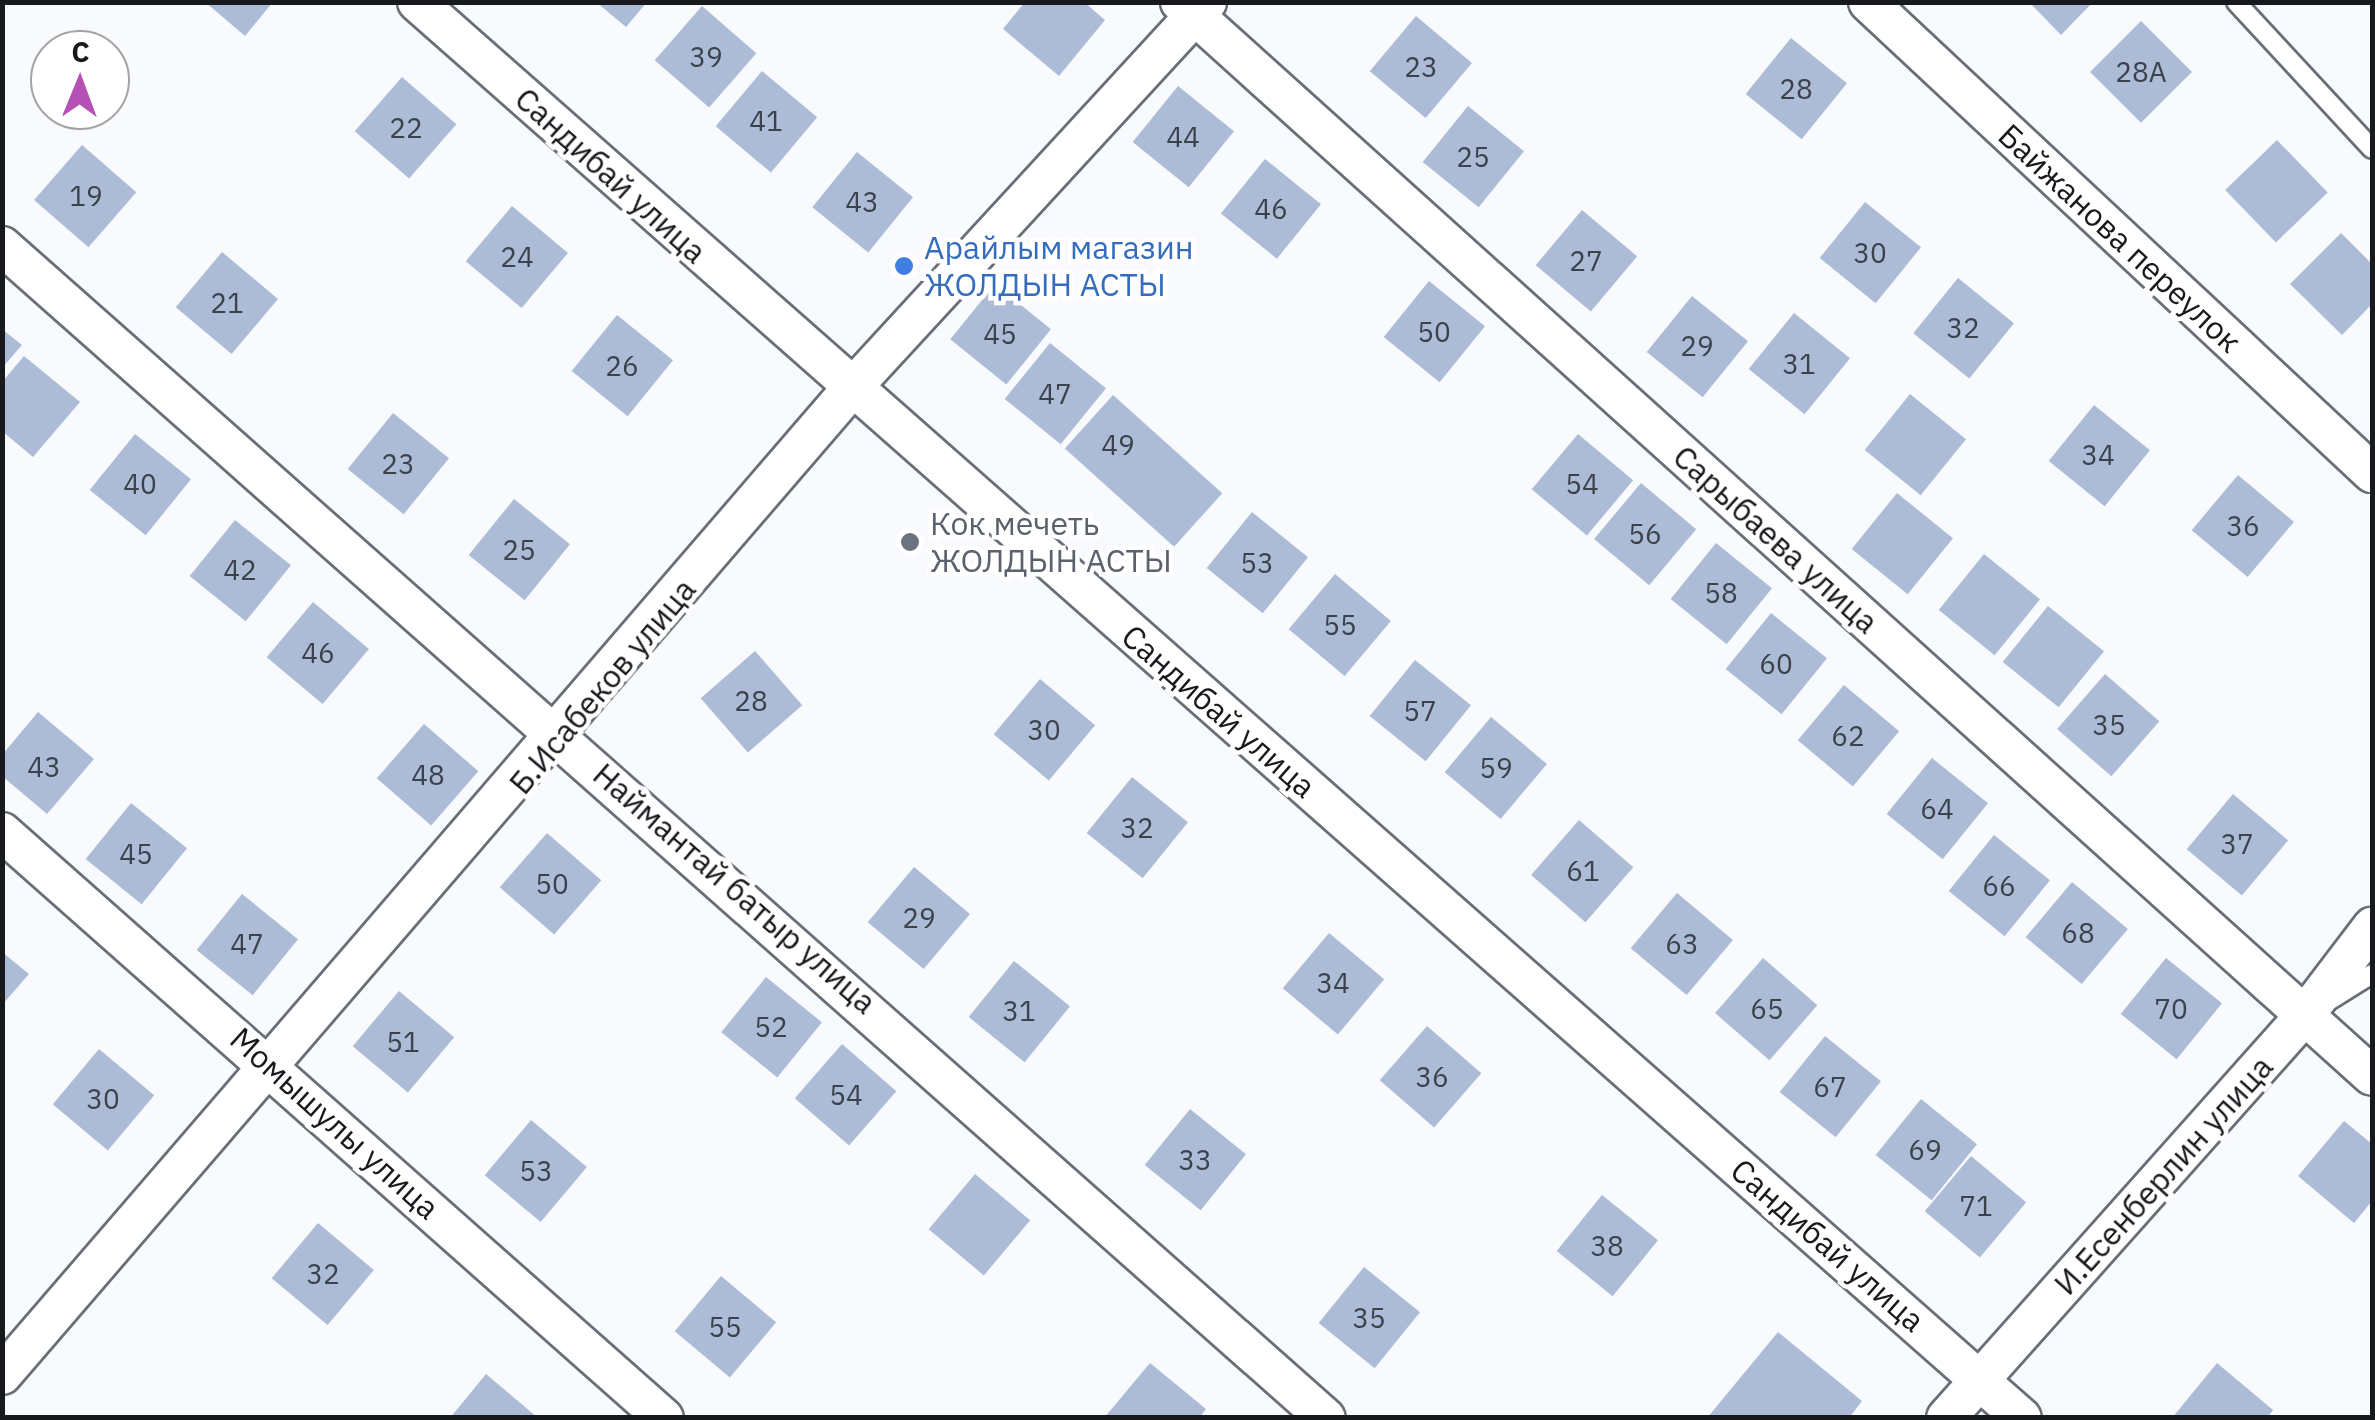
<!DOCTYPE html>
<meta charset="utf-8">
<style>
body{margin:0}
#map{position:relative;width:2375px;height:1420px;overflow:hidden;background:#f8fafe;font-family:"IBM Plex Sans",sans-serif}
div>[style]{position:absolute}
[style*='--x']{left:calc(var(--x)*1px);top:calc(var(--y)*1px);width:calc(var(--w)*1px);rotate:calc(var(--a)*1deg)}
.building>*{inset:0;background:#acbcd7;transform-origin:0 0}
.roads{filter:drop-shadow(2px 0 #696e77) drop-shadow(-2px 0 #696e77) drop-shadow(0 2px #696e77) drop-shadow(0 -2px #696e77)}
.service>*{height:18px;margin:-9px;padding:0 9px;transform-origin:9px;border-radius:9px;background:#fff}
.minor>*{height:38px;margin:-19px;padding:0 19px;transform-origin:19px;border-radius:19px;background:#fff}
.dots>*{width:28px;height:28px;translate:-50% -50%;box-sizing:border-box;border:5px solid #fff;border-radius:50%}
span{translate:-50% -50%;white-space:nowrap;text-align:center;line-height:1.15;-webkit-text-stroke:9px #fff;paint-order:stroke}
.number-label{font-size:28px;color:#3c424c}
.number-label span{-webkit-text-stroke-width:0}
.street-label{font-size:32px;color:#17191d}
.shop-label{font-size:32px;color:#366cbe}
.left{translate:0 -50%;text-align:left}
.worship-label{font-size:32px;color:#5b616d}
.frame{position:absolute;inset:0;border:5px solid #17191d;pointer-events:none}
.north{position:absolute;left:30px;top:30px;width:100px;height:100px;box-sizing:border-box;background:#fff;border:2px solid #a2a3a5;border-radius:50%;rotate:1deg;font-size:28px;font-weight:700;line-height:40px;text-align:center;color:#17191d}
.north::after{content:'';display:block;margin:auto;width:35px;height:45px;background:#b550b5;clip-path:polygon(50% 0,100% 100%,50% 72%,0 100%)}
</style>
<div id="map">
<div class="building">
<div style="clip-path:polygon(205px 2px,273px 2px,245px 36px)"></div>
<div style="clip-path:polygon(596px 2px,647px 2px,626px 27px)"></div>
<div style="clip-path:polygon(1025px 2px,1084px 2px,1105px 20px,1059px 76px,1003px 29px)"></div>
<div style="clip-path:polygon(2029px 2px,2093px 2px,2061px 35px)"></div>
<div style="left:702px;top:6px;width:72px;height:72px;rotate:41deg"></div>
<div style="left:1416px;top:16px;width:73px;height:72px;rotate:40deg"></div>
<div style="left:2141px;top:21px;width:72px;height:72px;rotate:45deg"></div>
<div style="left:1791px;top:38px;width:72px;height:72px;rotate:39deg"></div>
<div style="left:762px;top:71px;width:72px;height:72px;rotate:40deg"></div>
<div style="left:402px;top:77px;width:72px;height:72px;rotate:41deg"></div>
<div style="left:1178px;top:86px;width:72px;height:72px;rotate:39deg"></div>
<div style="left:1468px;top:106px;width:72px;height:72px;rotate:39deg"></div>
<div style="left:2277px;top:140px;width:73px;height:72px;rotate:46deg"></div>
<div style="left:82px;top:145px;width:72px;height:73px;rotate:41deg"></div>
<div style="left:857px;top:152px;width:72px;height:71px;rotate:39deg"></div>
<div style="left:1265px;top:159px;width:72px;height:70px;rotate:39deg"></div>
<div style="left:1865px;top:202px;width:72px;height:72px;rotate:39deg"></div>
<div style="left:512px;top:206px;width:73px;height:72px;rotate:40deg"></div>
<div style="left:1582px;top:210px;width:72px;height:72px;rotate:40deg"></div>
<div style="clip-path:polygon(2341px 233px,2372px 264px,2372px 304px,2342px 335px,2290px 284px)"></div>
<div style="left:222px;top:252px;width:73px;height:72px;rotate:40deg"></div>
<div style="left:1958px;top:278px;width:72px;height:71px;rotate:39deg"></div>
<div style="left:1429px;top:281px;width:72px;height:72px;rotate:39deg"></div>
<div style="left:995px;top:284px;width:72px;height:71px;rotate:39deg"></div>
<div style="left:1692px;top:296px;width:72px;height:72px;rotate:39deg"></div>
<div style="left:1794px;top:313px;width:72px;height:72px;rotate:39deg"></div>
<div style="left:617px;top:315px;width:72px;height:72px;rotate:39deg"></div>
<div style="clip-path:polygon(2px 329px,22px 345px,2px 368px)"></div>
<div style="left:1050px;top:343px;width:72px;height:72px;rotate:39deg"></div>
<div style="clip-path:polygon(24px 356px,80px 402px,33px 457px,2px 431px,2px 382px)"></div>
<div style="left:1910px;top:394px;width:72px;height:72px;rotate:39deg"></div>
<div style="left:1113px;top:395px;width:147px;height:72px;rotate:42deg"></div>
<div style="left:2094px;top:405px;width:72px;height:72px;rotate:39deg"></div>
<div style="left:393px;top:413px;width:72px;height:72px;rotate:39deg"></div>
<div style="left:135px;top:434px;width:72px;height:72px;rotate:39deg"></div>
<div style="left:1578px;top:434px;width:72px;height:72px;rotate:40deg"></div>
<div style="left:2238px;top:475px;width:73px;height:72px;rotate:40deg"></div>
<div style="left:1641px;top:483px;width:72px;height:73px;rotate:40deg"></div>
<div style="left:1897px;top:493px;width:72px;height:72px;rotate:39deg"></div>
<div style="left:514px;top:499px;width:72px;height:72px;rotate:39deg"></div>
<div style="left:1252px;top:512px;width:72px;height:72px;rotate:39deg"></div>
<div style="left:235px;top:520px;width:72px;height:72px;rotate:39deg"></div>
<div style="left:1716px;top:543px;width:72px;height:72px;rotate:39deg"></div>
<div style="left:1984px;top:554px;width:72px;height:72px;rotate:39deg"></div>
<div style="left:1335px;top:574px;width:73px;height:72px;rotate:40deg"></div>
<div style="left:313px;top:602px;width:73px;height:72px;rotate:40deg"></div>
<div style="left:2048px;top:606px;width:72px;height:72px;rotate:39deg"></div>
<div style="left:1771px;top:613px;width:72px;height:72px;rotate:39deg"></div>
<div style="left:755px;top:651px;width:72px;height:72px;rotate:49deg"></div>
<div style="left:1415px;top:660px;width:72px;height:72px;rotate:39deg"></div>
<div style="left:2105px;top:674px;width:72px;height:73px;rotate:41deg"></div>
<div style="left:1040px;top:679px;width:72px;height:72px;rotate:40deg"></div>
<div style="left:1844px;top:685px;width:72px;height:72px;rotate:40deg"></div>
<div style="clip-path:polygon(38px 712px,94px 759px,47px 814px,2px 776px,2px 755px)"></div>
<div style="left:1491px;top:717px;width:73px;height:72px;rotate:40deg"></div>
<div style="left:424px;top:724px;width:72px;height:72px;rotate:41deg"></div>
<div style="left:1932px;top:758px;width:72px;height:72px;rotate:39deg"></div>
<div style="left:1132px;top:777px;width:72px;height:72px;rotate:39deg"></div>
<div style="left:2233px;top:794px;width:72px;height:72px;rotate:40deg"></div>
<div style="left:131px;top:803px;width:72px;height:72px;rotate:39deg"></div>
<div style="left:1579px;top:820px;width:72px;height:73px;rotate:41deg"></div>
<div style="left:547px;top:833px;width:72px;height:72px;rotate:41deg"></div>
<div style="left:1994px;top:835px;width:72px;height:72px;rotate:39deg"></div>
<div style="left:914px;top:867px;width:73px;height:72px;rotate:40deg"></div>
<div style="left:2072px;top:882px;width:73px;height:72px;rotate:40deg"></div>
<div style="left:1677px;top:893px;width:73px;height:72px;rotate:40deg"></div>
<div style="left:242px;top:894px;width:72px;height:72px;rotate:39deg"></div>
<div style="left:1329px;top:933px;width:72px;height:72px;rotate:40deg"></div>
<div style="clip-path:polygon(2px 952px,29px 974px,2px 1005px)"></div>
<div style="left:1763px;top:958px;width:72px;height:73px;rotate:41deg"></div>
<div style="left:2166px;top:958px;width:72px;height:72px;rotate:39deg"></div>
<div style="left:1014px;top:961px;width:72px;height:72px;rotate:39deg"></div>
<div style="left:766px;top:977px;width:72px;height:71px;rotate:39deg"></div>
<div style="left:399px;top:991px;width:72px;height:72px;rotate:40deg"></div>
<div style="left:1427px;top:1026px;width:72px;height:72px;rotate:41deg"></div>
<div style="left:1825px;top:1036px;width:72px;height:72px;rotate:39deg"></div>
<div style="left:842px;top:1044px;width:72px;height:72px;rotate:41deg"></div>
<div style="left:99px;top:1049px;width:72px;height:72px;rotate:40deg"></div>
<div style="left:1921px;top:1099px;width:72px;height:72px;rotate:39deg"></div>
<div style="left:1190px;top:1109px;width:72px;height:72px;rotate:39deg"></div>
<div style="left:531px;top:1120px;width:73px;height:72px;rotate:40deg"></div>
<div style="clip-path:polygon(2344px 1121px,2372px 1144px,2372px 1201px,2354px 1223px,2298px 1176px)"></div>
<div style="left:1971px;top:1156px;width:72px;height:72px;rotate:40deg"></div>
<div style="left:975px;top:1174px;width:72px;height:72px;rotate:40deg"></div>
<div style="left:1602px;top:1195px;width:72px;height:72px;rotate:39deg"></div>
<div style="left:318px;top:1223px;width:73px;height:72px;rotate:40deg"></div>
<div style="left:1364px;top:1267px;width:72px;height:72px;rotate:39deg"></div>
<div style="left:721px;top:1276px;width:72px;height:72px;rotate:40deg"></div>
<div style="clip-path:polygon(1778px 1332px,1862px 1401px,1849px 1418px,1707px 1418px)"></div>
<div style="clip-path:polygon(1150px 1363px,1206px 1409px,1199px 1418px,1104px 1418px)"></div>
<div style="clip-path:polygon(2217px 1363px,2273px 1410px,2267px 1418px,2172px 1418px)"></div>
<div style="clip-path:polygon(486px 1374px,538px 1418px,450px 1418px)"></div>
</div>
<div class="roads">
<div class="service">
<div style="--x:2236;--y:2;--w:200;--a:47.2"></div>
<div style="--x:2330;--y:1000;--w:49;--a:-31.8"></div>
</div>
<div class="minor">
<div style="--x:417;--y:2;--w:2140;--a:41.42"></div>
<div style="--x:1180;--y:2;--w:1604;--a:42.02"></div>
<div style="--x:1868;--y:2;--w:690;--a:43.06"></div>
<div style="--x:2;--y:246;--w:1768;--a:41.52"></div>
<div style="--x:2;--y:832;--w:884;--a:41.52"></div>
<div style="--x:2;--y:1375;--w:1301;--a:-49.27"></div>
<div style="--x:851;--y:389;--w:526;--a:-47.39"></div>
<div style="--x:1946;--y:1418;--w:540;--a:-48.3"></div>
<div style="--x:2305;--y:1015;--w:111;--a:-52.7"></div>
</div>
</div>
<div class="dots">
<div style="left:904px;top:266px;background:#3f7fe0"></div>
<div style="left:910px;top:542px;background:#6b7280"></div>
</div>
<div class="number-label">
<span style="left:706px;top:57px">39</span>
<span style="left:1421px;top:67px">23</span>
<span style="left:2141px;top:72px">28А</span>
<span style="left:1796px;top:89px">28</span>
<span style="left:766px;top:121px">41</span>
<span style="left:406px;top:128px">22</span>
<span style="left:1183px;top:137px">44</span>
<span style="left:1473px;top:157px">25</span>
<span style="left:86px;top:196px">19</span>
<span style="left:862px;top:202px">43</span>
<span style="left:1271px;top:209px">46</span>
<span style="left:1870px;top:253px">30</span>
<span style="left:517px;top:257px">24</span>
<span style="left:1586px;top:261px">27</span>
<span style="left:227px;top:303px">21</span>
<span style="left:1963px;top:328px">32</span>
<span style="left:1434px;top:332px">50</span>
<span style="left:1000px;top:334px">45</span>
<span style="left:1697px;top:346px">29</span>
<span style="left:1799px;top:364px">31</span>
<span style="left:622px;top:366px">26</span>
<span style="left:1055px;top:394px">47</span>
<span style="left:1118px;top:445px">49</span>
<span style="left:2098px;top:455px">34</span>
<span style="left:398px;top:464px">23</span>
<span style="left:140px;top:484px">40</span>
<span style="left:1582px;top:484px">54</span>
<span style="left:2243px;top:526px">36</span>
<span style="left:1645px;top:534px">56</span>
<span style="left:519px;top:550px">25</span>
<span style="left:1257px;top:563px">53</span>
<span style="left:240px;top:570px">42</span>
<span style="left:1721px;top:593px">58</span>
<span style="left:1340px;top:625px">55</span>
<span style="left:318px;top:653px">46</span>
<span style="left:1776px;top:664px">60</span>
<span style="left:751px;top:701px">28</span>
<span style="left:1420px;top:711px">57</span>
<span style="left:2109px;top:725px">35</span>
<span style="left:1044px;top:730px">30</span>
<span style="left:1848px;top:736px">62</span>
<span style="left:44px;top:767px">43</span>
<span style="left:1496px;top:768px">59</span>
<span style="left:428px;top:775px">48</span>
<span style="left:1937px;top:809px">64</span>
<span style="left:1137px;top:828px">32</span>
<span style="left:2237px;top:844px">37</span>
<span style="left:136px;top:854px">45</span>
<span style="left:1583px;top:871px">61</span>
<span style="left:552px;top:884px">50</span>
<span style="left:1999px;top:886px">66</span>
<span style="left:919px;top:918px">29</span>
<span style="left:2078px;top:933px">68</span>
<span style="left:247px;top:944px">47</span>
<span style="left:1682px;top:944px">63</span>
<span style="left:1333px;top:983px">34</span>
<span style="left:1767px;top:1009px">65</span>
<span style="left:2171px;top:1009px">70</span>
<span style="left:1019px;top:1011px">31</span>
<span style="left:771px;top:1027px">52</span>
<span style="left:403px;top:1042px">51</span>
<span style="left:1432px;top:1077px">36</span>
<span style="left:1830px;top:1087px">67</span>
<span style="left:846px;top:1095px">54</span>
<span style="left:103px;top:1099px">30</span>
<span style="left:1925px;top:1150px">69</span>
<span style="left:1195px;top:1160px">33</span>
<span style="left:536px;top:1171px">53</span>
<span style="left:1976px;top:1206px">71</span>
<span style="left:1607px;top:1246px">38</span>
<span style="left:323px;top:1274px">32</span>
<span style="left:1369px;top:1318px">35</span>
<span style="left:725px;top:1327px">55</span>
</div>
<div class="street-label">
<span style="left:611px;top:175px;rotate:42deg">Сандибай улица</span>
<span style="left:2120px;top:238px;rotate:43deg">Байжанова переулок</span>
<span style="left:1776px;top:539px;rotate:42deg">Сарыбаева улица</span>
<span style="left:602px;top:686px;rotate:-50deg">Б.Исабеков улица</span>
<span style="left:1219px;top:711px;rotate:41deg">Сандибай улица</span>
<span style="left:735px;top:888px;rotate:41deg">Наймантай батыр улица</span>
<span style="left:335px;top:1123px;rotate:42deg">Момышулы улица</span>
<span style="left:2163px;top:1175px;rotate:-48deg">И.Есенберлин улица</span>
<span style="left:1828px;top:1245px;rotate:41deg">Сандибай улица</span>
</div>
<div class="shop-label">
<span class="left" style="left:924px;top:266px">Арайлым магазин<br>ЖОЛДЫН АСТЫ</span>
</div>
<div class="worship-label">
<span class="left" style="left:930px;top:542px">Кок мечеть<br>ЖОЛДЫН АСТЫ</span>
</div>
<div class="frame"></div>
<div class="north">С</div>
</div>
